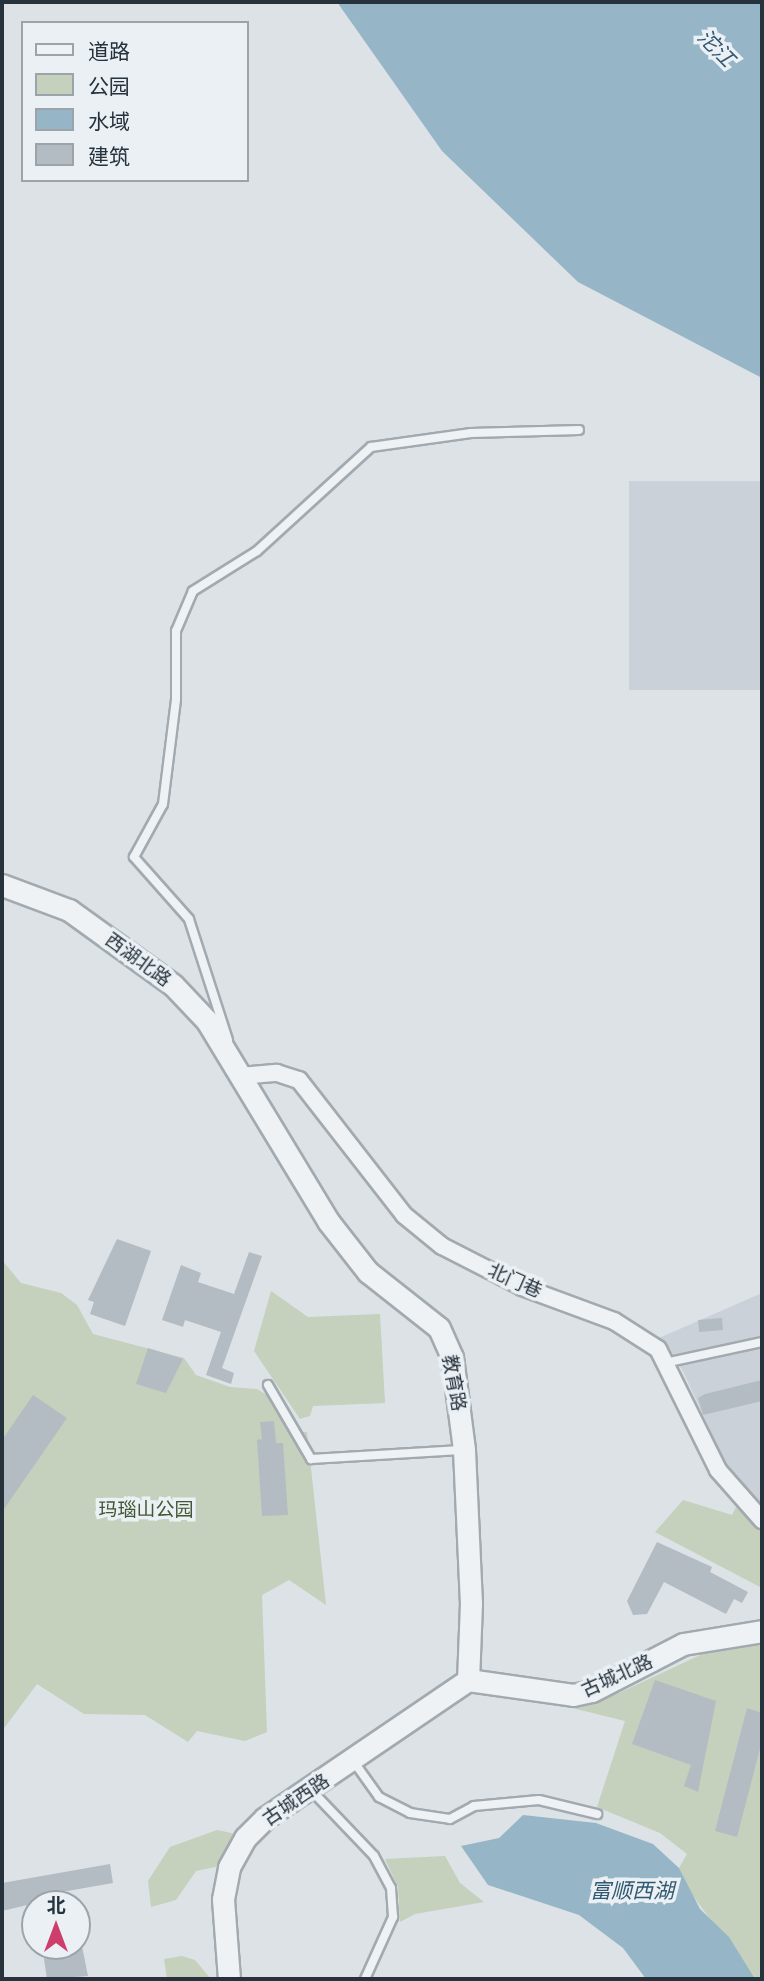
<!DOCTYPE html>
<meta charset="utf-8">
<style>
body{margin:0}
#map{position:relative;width:764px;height:1981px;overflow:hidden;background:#dce2e6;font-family:"Roboto Condensed","Noto Sans SC",sans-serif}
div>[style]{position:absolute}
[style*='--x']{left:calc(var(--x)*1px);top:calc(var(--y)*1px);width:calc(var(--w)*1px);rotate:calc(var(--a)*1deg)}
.built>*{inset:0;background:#cad1d8;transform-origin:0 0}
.green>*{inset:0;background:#c5d0bd}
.water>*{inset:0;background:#96b6c7}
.building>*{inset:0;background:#b3bcc3;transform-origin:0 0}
.roads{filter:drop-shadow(2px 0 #a2aab0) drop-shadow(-2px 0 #a2aab0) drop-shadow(0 2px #a2aab0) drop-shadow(0 -2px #a2aab0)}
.service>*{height:8px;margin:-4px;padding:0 4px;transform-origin:4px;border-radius:4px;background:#eef2f4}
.minor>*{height:16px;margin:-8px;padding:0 8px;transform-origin:8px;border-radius:8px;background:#eef2f4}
.tertiary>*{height:21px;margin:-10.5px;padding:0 10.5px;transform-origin:10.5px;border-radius:10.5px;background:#eef2f4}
span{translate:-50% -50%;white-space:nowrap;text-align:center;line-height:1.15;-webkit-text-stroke:7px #ebf0f4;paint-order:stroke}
.street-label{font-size:19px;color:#26323c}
.park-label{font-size:19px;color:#405833}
.water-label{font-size:21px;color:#305870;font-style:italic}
.frame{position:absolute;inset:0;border:4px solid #26323c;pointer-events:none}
.legend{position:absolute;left:21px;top:21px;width:228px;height:161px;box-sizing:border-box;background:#ebf0f4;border:2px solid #9ca4aa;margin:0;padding:9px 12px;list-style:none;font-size:21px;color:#26323c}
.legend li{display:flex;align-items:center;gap:14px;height:35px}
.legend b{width:35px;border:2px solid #9ca4aa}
.north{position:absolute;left:21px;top:1890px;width:70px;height:70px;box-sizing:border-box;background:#ebf0f4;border:2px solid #9ca4aa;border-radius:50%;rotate:0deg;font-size:19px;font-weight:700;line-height:28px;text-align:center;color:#26323c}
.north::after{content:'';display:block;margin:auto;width:24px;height:32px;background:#ce3e6c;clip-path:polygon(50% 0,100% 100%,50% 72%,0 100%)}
</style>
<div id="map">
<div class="built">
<div style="left:762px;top:481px;width:209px;height:133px;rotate:90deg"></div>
<div style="clip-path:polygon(762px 1293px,762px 1507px,727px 1467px,683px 1371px,659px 1338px)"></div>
</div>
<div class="green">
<div style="clip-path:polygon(2px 1260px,21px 1283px,61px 1293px,77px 1305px,93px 1334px,184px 1358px,196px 1375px,230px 1387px,257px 1389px,270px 1397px,290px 1432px,307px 1432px,326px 1605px,289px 1580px,262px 1595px,267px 1732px,245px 1741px,197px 1731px,188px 1742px,145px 1715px,84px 1714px,37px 1684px,2px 1731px)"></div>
<div style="clip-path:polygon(271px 1291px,308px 1317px,380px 1314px,385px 1403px,313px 1406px,310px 1416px,300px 1419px,254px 1351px)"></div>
<div style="clip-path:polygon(683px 1500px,732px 1515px,736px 1507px,762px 1532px,762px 1588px,655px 1532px)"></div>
<div style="clip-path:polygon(762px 1644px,762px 1979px,755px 1979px,690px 1892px,679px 1868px,687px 1854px,660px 1833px,597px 1807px,625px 1721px,560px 1705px,619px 1693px,713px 1649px)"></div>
<div style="clip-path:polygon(217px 1830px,236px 1834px,220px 1866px,196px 1871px,176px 1900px,151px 1907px,148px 1881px,170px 1847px)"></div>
<div style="clip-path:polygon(445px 1856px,460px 1883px,484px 1902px,415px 1914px,400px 1922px,398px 1887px,385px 1859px)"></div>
<div style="clip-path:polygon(182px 1956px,195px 1960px,211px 1979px,167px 1979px,164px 1959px)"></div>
</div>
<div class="water">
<div style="clip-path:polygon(337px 2px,762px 2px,762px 378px,578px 282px,442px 151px)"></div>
<div style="clip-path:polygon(523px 1815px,596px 1823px,653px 1844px,679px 1868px,700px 1909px,729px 1937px,755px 1979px,646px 1979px,623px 1948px,579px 1915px,488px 1885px,461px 1846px,499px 1838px)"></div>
</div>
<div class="building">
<div style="clip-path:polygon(117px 1239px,151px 1251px,125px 1326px,90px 1314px,94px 1302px,88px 1300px)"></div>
<div style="clip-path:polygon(249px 1252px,262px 1256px,222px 1368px,234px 1373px,231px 1384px,206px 1375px,221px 1332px,185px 1320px,183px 1327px,162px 1320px,181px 1265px,201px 1273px,198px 1282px,234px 1294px)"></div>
<div style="left:722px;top:1318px;width:12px;height:24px;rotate:85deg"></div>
<div style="clip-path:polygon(148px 1348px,183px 1359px,166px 1393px,136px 1384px)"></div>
<div style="clip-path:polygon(762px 1380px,762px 1401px,703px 1415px,698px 1398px,705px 1394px)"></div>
<div style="clip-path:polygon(33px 1395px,67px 1418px,2px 1512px,2px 1440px)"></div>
<div style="clip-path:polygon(274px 1421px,276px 1443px,283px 1443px,288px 1515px,262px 1516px,257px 1440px,262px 1439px,260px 1422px)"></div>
<div style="clip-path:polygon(657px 1542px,712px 1567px,710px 1572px,748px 1592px,742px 1603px,734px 1599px,726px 1614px,664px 1582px,647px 1614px,633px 1615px,627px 1601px)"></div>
<div style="clip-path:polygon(655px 1680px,716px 1701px,698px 1792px,684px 1786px,691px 1765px,632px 1744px)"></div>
<div style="clip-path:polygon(747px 1708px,762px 1713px,762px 1741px,737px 1837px,715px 1831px)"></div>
<div style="clip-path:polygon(110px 1864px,113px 1883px,39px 1896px,40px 1902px,2px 1911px,2px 1883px)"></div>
<div style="clip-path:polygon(42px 1946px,82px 1946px,88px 1976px,47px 1979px)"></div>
</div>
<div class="roads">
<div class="service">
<div style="--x:228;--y:1040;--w:127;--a:-107.9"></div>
<div style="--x:189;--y:919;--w:83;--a:-131.6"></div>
<div style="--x:134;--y:857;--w:60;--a:-61.3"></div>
<div style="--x:163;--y:804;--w:106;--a:-82.9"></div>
<div style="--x:176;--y:699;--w:68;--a:-90"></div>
<div style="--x:176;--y:631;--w:43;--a:-67"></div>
<div style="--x:193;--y:591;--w:75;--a:-32"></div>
<div style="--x:257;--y:551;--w:154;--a:-42.4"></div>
<div style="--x:371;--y:447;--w:101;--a:-8"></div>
<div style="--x:471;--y:433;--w:108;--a:-1.6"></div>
<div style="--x:669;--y:1362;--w:95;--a:-12.1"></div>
<div style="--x:268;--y:1385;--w:86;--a:59.8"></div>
<div style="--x:311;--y:1459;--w:150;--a:-3.4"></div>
<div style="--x:354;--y:1762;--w:43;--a:54.5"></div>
<div style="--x:379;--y:1797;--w:35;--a:27"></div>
<div style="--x:410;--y:1813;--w:40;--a:8.5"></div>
<div style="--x:450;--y:1819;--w:27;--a:-28"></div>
<div style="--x:474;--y:1806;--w:65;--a:-5.3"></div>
<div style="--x:539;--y:1800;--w:60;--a:13.6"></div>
<div style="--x:311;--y:1790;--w:91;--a:46.3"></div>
<div style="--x:374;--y:1856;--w:36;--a:62"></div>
<div style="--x:391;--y:1888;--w:29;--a:86"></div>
<div style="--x:393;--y:1917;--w:68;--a:114.3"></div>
</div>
<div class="minor">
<div style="--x:240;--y:1076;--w:37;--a:-5"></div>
<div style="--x:277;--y:1073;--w:23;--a:18"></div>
<div style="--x:299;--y:1080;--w:171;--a:52.1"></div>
<div style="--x:404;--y:1215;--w:49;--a:39.2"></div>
<div style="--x:442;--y:1246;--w:90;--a:27.1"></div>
<div style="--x:522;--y:1287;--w:98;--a:20.3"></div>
<div style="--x:614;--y:1321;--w:52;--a:32.5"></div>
<div style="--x:658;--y:1349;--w:135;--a:63.6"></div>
<div style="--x:718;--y:1470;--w:67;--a:48.7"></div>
</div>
<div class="tertiary">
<div style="--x:2;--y:885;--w:72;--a:20.5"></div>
<div style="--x:69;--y:910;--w:128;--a:35.8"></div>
<div style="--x:173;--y:985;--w:50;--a:46.6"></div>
<div style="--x:207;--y:1021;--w:234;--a:58.8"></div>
<div style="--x:328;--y:1221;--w:65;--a:51.9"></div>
<div style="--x:368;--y:1272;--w:90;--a:38.3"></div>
<div style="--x:439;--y:1328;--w:32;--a:66"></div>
<div style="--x:452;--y:1357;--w:94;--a:82.6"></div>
<div style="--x:464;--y:1450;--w:153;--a:87.4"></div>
<div style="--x:471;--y:1603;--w:77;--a:92.2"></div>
<div style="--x:468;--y:1680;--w:106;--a:8.1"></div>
<div style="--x:573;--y:1695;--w:19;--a:-12"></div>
<div style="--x:592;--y:1691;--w:102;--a:-27.3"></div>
<div style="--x:683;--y:1644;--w:80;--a:-9.3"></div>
<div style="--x:229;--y:1979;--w:80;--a:-94.3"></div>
<div style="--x:223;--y:1899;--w:33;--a:-79"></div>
<div style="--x:229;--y:1867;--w:33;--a:-61"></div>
<div style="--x:245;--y:1838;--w:28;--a:-45"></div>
<div style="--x:265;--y:1818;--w:245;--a:-34.2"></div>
</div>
</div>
<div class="street-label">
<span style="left:138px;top:960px;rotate:36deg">西湖北路</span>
<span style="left:515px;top:1281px;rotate:24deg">北门巷</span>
<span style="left:454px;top:1383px;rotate:80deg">教育路</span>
<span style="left:617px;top:1676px;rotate:-24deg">古城北路</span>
<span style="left:296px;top:1800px;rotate:-34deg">古城西路</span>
</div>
<div class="park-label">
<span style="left:146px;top:1510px">玛瑙山公园</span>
</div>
<div class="water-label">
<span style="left:716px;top:48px;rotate:45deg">沱江</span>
<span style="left:632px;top:1891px">富顺西湖</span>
</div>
<div class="frame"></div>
<ul class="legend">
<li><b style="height:9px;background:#eef2f4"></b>道路</li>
<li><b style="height:19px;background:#c5d0bd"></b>公园</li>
<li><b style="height:19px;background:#96b6c7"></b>水域</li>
<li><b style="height:19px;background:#b3bcc3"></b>建筑</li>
</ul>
<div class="north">北</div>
</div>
